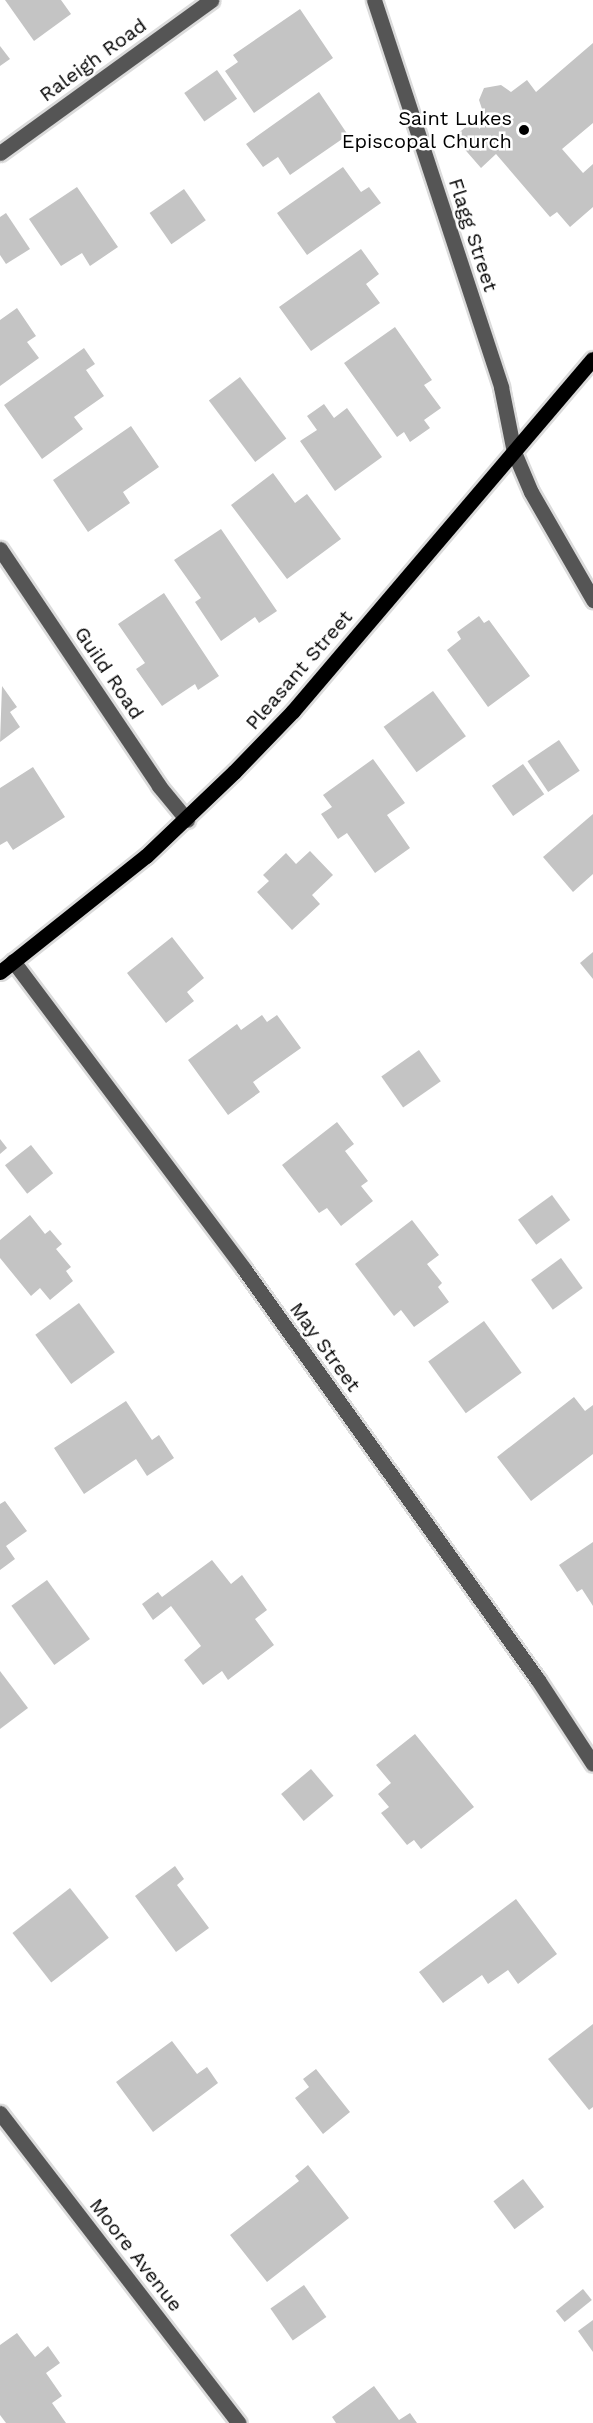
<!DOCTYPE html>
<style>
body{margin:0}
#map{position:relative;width:593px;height:2423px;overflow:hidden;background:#fff;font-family:"Work Sans",sans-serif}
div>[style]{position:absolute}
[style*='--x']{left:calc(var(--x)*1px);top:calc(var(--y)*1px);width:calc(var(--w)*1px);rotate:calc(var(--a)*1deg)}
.building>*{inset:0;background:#c4c4c4;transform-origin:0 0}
.roads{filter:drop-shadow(2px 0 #dbdbdb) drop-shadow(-2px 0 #dbdbdb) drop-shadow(0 2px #dbdbdb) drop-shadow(0 -2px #dbdbdb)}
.minor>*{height:15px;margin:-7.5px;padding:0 7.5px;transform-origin:7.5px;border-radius:7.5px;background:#555}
.major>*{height:15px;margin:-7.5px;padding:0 7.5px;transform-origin:7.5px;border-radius:7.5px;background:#000}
.dots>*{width:16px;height:16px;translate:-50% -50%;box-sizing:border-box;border:3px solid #fff;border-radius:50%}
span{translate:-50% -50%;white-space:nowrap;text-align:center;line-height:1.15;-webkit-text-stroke:5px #fff;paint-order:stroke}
.street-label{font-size:20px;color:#000}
.poi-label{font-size:20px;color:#000}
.right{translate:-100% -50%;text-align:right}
</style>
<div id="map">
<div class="building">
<div style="clip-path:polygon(5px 0,61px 0,71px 14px,34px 41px)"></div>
<div style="clip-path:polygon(300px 9px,333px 58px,254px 113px,225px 71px,238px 62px,233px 55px)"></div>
<div style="clip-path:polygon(593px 43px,593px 123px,562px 149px,583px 173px,593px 164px,593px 207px,570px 227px,557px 212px,550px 217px,496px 154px,481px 168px,454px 137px,483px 112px,479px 100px,484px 88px,501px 85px,511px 92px,527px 80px,536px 92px)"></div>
<div style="clip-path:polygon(0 46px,10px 59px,0 66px)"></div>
<div style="left:217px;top:70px;width:35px;height:40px;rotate:55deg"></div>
<div style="clip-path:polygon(319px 92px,348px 135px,290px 175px,278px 157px,263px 167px,246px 144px)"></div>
<div style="clip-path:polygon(343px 167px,361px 192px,369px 187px,381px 203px,307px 255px,277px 213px)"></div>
<div style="clip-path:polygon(77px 187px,118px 247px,90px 266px,82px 253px,61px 266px,29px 219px)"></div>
<div style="left:184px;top:189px;width:38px;height:42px;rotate:55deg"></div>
<div style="clip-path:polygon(6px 213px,30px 249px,6px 264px,0 255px,0 217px)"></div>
<div style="clip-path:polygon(361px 249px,379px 274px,366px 284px,380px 303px,311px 351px,279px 307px)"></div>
<div style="clip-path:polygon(17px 308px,36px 336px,27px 342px,39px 358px,0 386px,0 320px)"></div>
<div style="clip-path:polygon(395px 327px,432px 380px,424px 385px,441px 408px,424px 420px,430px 428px,410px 442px,404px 432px,397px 437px,344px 363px)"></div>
<div style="clip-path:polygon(84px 348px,95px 364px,86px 370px,104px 396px,74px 417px,83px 429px,42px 459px,4px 405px)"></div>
<div style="left:240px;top:377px;width:77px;height:39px;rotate:53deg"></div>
<div style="clip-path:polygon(324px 404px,334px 418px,347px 408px,382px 457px,335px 491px,300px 441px,317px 430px,307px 416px)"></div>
<div style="clip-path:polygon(131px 426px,159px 467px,123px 492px,130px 503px,88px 532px,53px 480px)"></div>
<div style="clip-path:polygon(273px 473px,295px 503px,307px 494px,341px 539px,287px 579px,231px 505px)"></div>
<div style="clip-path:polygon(221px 529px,277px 611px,259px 623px,255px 617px,221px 641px,195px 602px,201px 598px,174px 560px)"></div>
<div style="clip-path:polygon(164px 593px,219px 676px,198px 690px,195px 684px,162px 706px,136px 669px,145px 663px,118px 624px)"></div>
<div style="clip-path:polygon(479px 616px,484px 623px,489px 620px,530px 676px,488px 707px,447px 650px,461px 639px,457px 632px)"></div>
<div style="clip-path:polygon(2px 686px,17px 707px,10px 712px,20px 727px,0 742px)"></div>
<div style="left:433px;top:691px;width:56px;height:61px;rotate:54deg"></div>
<div style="left:559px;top:740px;width:37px;height:38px;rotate:56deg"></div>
<div style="clip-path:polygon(373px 759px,405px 803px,387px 815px,410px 848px,375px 873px,347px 833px,338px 839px,321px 814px,332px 807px,323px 795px)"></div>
<div style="left:523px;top:764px;width:37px;height:38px;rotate:55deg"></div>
<div style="clip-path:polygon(33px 767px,65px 817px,13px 850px,7px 841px,0 845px,0 788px)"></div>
<div style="clip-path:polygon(593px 814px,593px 874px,573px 892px,543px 857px)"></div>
<div style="clip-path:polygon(310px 851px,333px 875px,312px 895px,320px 904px,292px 930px,257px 892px,269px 881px,263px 875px,286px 853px,296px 864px)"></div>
<div style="clip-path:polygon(172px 937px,204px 978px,187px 992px,194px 1001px,166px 1023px,127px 973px)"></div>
<div style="clip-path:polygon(593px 952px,593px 979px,580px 963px)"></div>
<div style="clip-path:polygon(262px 1015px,267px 1022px,277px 1015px,301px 1048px,253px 1082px,260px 1092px,228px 1115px,188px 1060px,237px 1024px,241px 1030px)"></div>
<div style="left:419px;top:1050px;width:38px;height:46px;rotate:55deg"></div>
<div style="clip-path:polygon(337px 1122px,354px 1144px,345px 1151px,368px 1181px,361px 1186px,373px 1201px,341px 1226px,327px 1208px,319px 1213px,282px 1165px)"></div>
<div style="clip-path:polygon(0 1139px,7px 1148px,0 1154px)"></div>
<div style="left:31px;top:1145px;width:36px;height:33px;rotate:52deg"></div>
<div style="left:552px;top:1195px;width:31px;height:42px;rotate:54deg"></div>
<div style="clip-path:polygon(30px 1215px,45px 1234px,50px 1230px,62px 1244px,56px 1249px,71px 1267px,66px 1271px,73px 1281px,50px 1300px,40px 1288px,31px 1296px,0 1258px,0 1240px)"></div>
<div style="clip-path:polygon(412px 1220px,439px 1255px,427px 1264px,442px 1283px,438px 1287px,449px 1302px,414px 1327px,401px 1310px,394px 1316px,355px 1264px)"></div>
<div style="left:561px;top:1258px;width:37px;height:37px;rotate:54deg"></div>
<div style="left:79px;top:1303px;width:61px;height:54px;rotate:54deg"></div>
<div style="left:484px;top:1321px;width:64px;height:69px;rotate:54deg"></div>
<div style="clip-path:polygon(574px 1397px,585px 1411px,593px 1405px,593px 1454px,531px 1501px,497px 1457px)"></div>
<div style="clip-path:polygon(126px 1401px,152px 1440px,159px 1435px,174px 1458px,147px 1476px,136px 1459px,84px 1494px,54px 1448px)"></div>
<div style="clip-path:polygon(5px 1501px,27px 1531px,6px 1546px,15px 1559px,0 1570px,0 1504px)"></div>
<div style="clip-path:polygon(593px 1542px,593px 1606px,582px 1589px,577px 1592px,559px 1565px)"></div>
<div style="clip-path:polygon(212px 1560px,231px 1584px,242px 1575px,267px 1610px,255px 1619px,274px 1645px,228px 1680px,222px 1671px,203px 1685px,184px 1660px,201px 1646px,171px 1606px,153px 1620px,142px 1604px,158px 1592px,162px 1597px)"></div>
<div style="left:47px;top:1580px;width:73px;height:44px;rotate:54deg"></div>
<div style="clip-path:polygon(0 1671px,28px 1708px,0 1729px)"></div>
<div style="clip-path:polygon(415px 1734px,474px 1807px,421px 1849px,414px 1840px,407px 1845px,381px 1813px,389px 1807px,378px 1794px,391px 1783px,376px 1765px)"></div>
<div style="left:311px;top:1769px;width:35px;height:39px;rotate:50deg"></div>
<div style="clip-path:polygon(175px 1866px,184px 1879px,177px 1885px,209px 1928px,176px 1952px,135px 1896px)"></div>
<div style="left:70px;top:1888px;width:63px;height:73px;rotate:52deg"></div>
<div style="clip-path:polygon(516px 1899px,557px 1954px,518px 1984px,508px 1970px,488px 1984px,482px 1975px,443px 2003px,419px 1972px)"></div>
<div style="clip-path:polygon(593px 2024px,593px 2107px,589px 2110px,548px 2059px)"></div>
<div style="clip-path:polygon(172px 2041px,197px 2074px,207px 2067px,218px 2083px,153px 2132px,116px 2082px)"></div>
<div style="clip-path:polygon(316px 2069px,350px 2112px,323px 2134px,295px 2098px,309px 2087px,303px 2079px)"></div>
<div style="clip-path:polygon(308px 2165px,349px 2218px,267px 2282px,230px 2235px,299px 2181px,295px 2176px)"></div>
<div style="left:523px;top:2179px;width:35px;height:37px;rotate:53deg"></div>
<div style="left:304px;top:2285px;width:39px;height:41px;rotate:55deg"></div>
<div style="left:583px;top:2289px;width:14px;height:35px;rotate:51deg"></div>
<div style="clip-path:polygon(593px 2320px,593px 2352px,578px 2331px)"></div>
<div style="clip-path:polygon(17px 2333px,35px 2357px,48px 2346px,60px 2363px,46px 2373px,62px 2396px,52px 2403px,66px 2423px,6px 2423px,0 2415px,0 2345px)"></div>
<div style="clip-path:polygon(374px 2386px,399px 2420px,410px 2413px,417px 2423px,336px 2423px,332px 2417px)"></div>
</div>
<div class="roads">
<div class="minor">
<div style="--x:374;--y:0;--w:407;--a:71.8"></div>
<div style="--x:501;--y:387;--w:66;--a:78.7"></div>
<div style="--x:514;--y:452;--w:43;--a:67"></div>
<div style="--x:531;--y:492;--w:125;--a:60.1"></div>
<div style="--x:0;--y:153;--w:261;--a:-35.9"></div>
<div style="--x:0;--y:549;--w:285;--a:56.1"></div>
<div style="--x:159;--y:786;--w:44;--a:50.5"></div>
<div style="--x:13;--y:961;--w:385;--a:53.1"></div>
<div style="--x:244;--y:1269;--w:505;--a:54.42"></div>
<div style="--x:538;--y:1680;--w:100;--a:56.8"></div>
<div style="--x:0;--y:2113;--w:391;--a:52.4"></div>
</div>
<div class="major">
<div style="--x:0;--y:972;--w:186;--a:-38.5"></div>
<div style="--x:146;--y:856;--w:122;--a:-43.7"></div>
<div style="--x:234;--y:772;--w:85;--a:-46"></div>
<div style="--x:293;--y:711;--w:462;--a:-49.6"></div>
</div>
</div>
<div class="dots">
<div style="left:524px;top:130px;background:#000"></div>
</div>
<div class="street-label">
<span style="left:93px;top:60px;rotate:-36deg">Raleigh Road</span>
<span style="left:473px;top:235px;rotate:72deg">Flagg Street</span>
<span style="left:299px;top:670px;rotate:-49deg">Pleasant Street</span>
<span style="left:109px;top:673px;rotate:56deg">Guild Road</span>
<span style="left:325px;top:1347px;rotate:54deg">May Street</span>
<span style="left:136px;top:2255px;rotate:52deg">Moore Avenue</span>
</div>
<div class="poi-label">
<span class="right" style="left:512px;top:130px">Saint Lukes<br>Episcopal Church</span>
</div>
</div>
